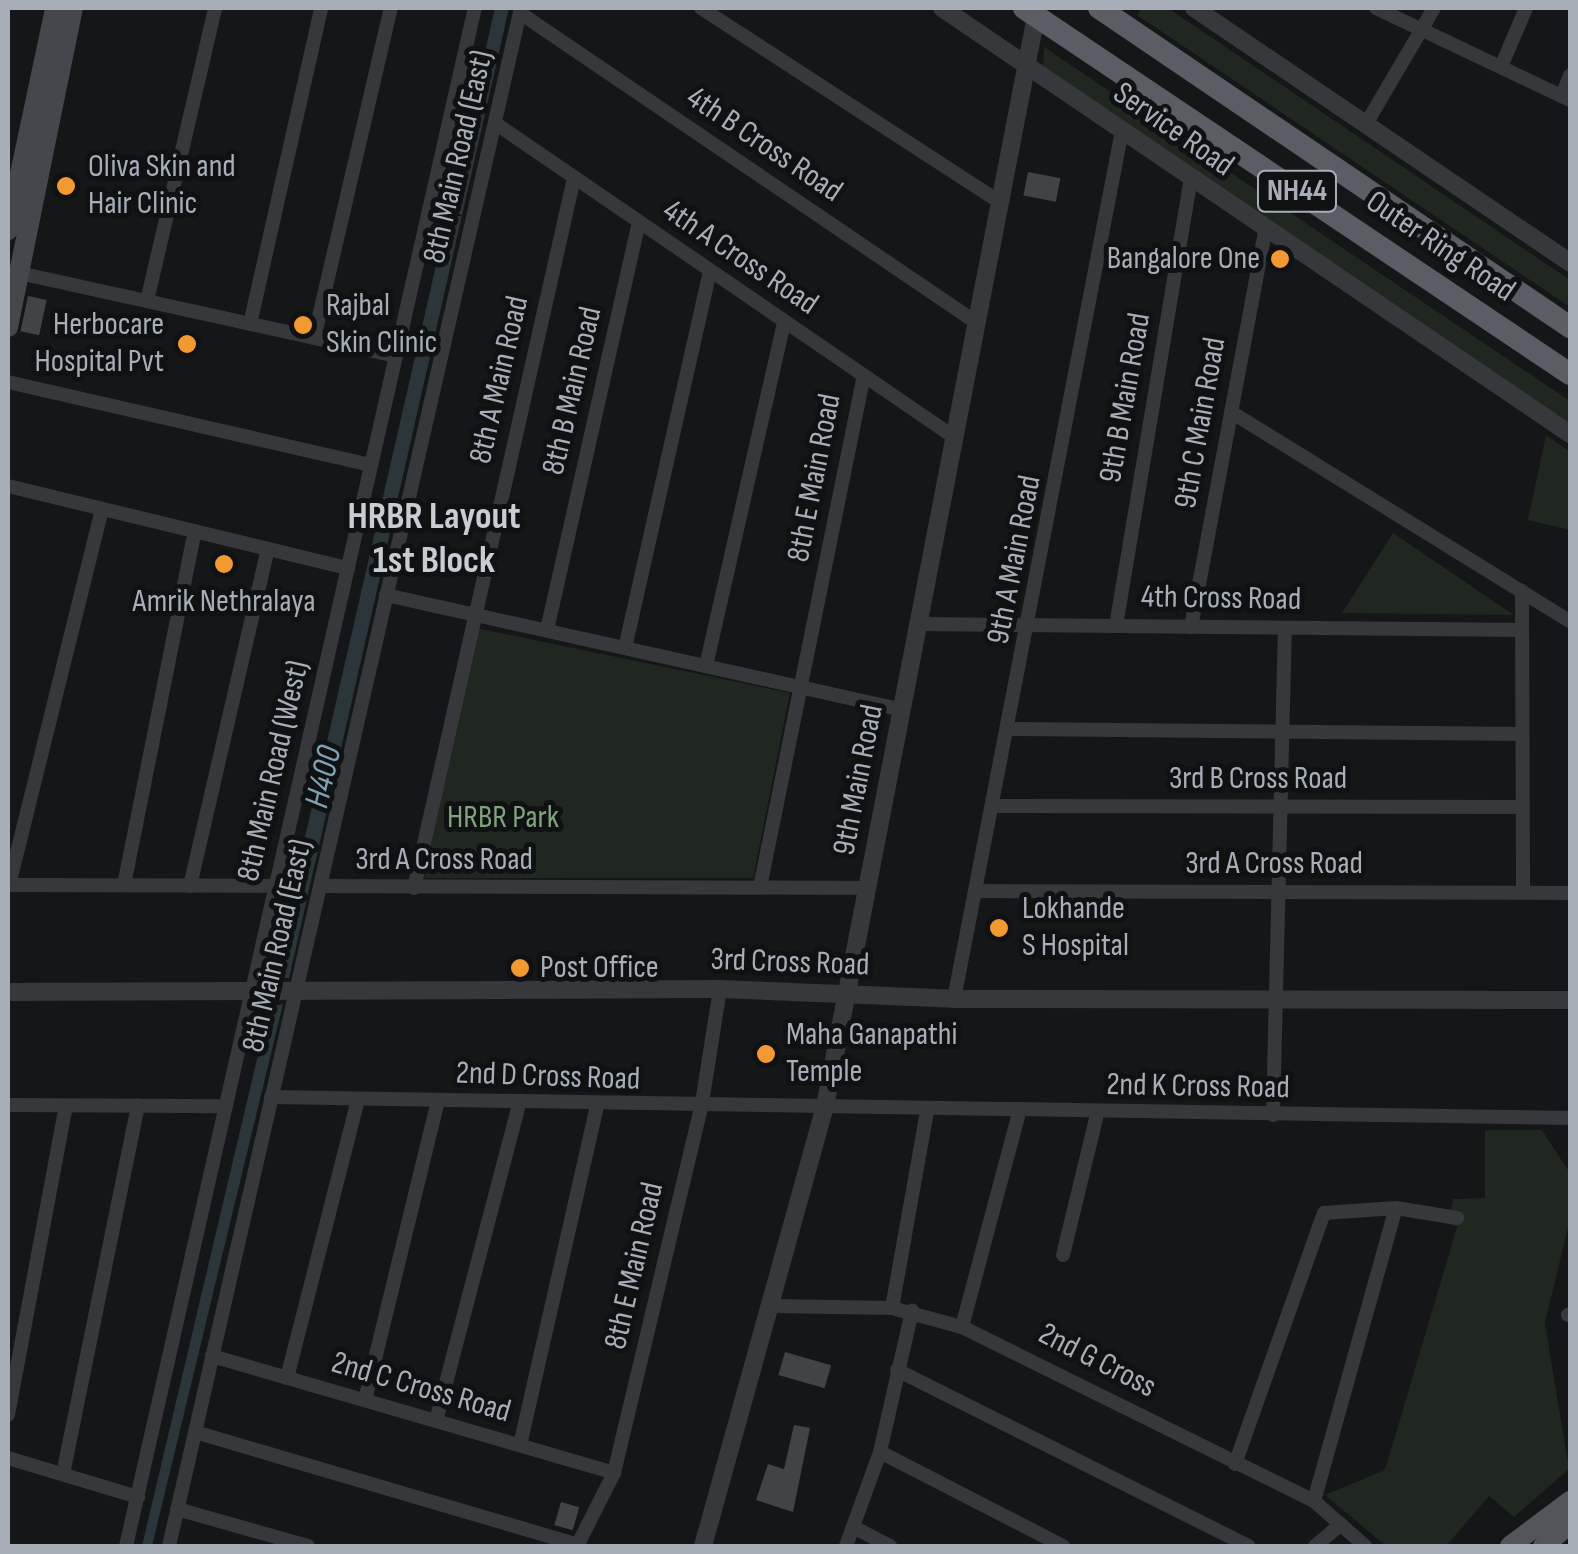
<!DOCTYPE html>
<style>
body{margin:0}
#map{position:relative;width:1578px;height:1554px;overflow:hidden;background:#151617;font-family:"Sofia Sans Condensed",sans-serif}
div>[style]{position:absolute}
[style*='--x']{left:calc(var(--x)*1px);top:calc(var(--y)*1px);width:calc(var(--w)*1px);rotate:calc(var(--a)*1deg)}
.green>*{inset:0;background:#1f2720}
.water>*{inset:0;background:#2b363b}
.building>*{inset:0;background:#414447;transform-origin:0 0}
.minor>*{height:14px;margin:-7px;padding:0 7px;transform-origin:7px;border-radius:7px;background:#36383c}
.tertiary>*{height:18px;margin:-9px;padding:0 9px;transform-origin:9px;border-radius:9px;background:#36383c}
.secondary>*{height:20px;margin:-10px;padding:0 10px;transform-origin:10px;border-radius:10px;background:#44474c}
.primary>*{height:20px;margin:-10px;padding:0 10px;transform-origin:10px;border-radius:10px;background:#52565b}
.trunk>*{height:22px;margin:-11px;padding:0 11px;transform-origin:11px;border-radius:11px;background:#5a5e64}
.dots>*{width:28px;height:28px;translate:-50% -50%;box-sizing:border-box;border:5px solid #101112;border-radius:50%}
span{translate:-50% -50%;white-space:nowrap;text-align:center;line-height:1.15;-webkit-text-stroke:10px #101112;paint-order:stroke}
.shield-label span{padding:2px 8px;background:#101112;border:2px solid;border-radius:8px;-webkit-text-stroke-width:0}
.shield-label{font-size:30px;color:#a7aeb8;font-weight:700}
.street-label{font-size:32px;color:#a7aeb8}
.poi-label{font-size:32px;color:#a7aeb8}
.left{translate:0 -50%;text-align:left}
.right{translate:-100% -50%;text-align:right}
.park-label{font-size:32px;color:#81a37e}
.water-label{font-size:35px;color:#7ea1b3;font-style:italic}
.quarter-label{font-size:38px;color:#c8cdd4;font-weight:700}
.frame{position:absolute;inset:0;border:10px solid #a7aeb8;pointer-events:none}
</style>
<div id="map">
<div class="green">
<div style="clip-path:polygon(1142px 8px,1168px 8px,1570px 280px,1570px 307px,1137px 15px)"></div>
<div style="clip-path:polygon(1044px 47px,1570px 401px,1570px 430px,1043px 71px)"></div>
<div style="clip-path:polygon(1546px 435px,1570px 452px,1570px 530px,1528px 520px)"></div>
<div style="clip-path:polygon(1393px 533px,1514px 615px,1342px 613px)"></div>
<div style="clip-path:polygon(476px 628px,790px 693px,753px 878px,424px 878px)"></div>
<div style="clip-path:polygon(1485px 1130px,1542px 1130px,1570px 1173px,1570px 1219px,1545px 1323px,1569px 1469px,1514px 1517px,1489px 1496px,1446px 1546px,1386px 1546px,1325px 1495px,1385px 1470px,1457px 1227px,1449px 1224px,1453px 1199px,1485px 1198px)"></div>
</div>
<div class="water">
<div style="clip-path:polygon(495px 8px,509px 8px,289px 978px,273px 977px)"></div>
<div style="clip-path:polygon(270px 1004px,283px 1004px,152px 1546px,142px 1546px)"></div>
</div>
<div class="building">
<div style="left:1028px;top:172px;width:33px;height:24px;rotate:11deg"></div>
<div style="left:28px;top:296px;width:19px;height:36px;rotate:12deg"></div>
<div style="left:785px;top:1352px;width:48px;height:24px;rotate:16deg"></div>
<div style="clip-path:polygon(794px 1425px,810px 1428px,793px 1512px,756px 1500px,768px 1464px,784px 1469px)"></div>
<div style="left:561px;top:1502px;width:19px;height:24px;rotate:16deg"></div>
</div>
<div class="minor">
<div style="--x:701;--y:8;--w:356;--a:33"></div>
<div style="--x:1376;--y:8;--w:215;--a:25.4"></div>
<div style="--x:520;--y:13;--w:552;--a:34.15"></div>
<div style="--x:1501;--y:67;--w:64;--a:-67"></div>
<div style="--x:1562;--y:96;--w:22;--a:-69"></div>
<div style="--x:495;--y:123;--w:556;--a:34.38"></div>
<div style="--x:1366;--y:124;--w:134;--a:-59.6"></div>
<div style="--x:19;--y:273;--w:386;--a:12.4"></div>
<div style="--x:147;--y:301;--w:301;--a:-76.9"></div>
<div style="--x:250;--y:324;--w:324;--a:-77.3"></div>
<div style="--x:314;--y:338;--w:339;--a:-76.9"></div>
<div style="--x:8;--y:382;--w:372;--a:12.9"></div>
<div style="--x:1231;--y:412;--w:398;--a:31.7"></div>
<div style="--x:8;--y:486;--w:350;--a:13.6"></div>
<div style="--x:1522;--y:591;--w:300;--a:89.8"></div>
<div style="--x:386;--y:595;--w:530;--a:12.54"></div>
<div style="--x:919;--y:624;--w:603;--a:0.57"></div>
<div style="--x:1116;--y:626;--w:454;--a:-80.5"></div>
<div style="--x:1191;--y:627;--w:404;--a:-79.4"></div>
<div style="--x:547;--y:630;--w:418;--a:-77.3"></div>
<div style="--x:625;--y:648;--w:386;--a:-77.3"></div>
<div style="--x:706;--y:666;--w:353;--a:-77.2"></div>
<div style="--x:1010;--y:729;--w:512;--a:0.56"></div>
<div style="--x:994;--y:806;--w:529;--a:0.11"></div>
<div style="--x:8;--y:885;--w:268;--a:0.2"></div>
<div style="--x:9;--y:885;--w:387;--a:-76.1"></div>
<div style="--x:124;--y:885;--w:361;--a:-78.7"></div>
<div style="--x:190;--y:886;--w:346;--a:-77"></div>
<div style="--x:320;--y:886;--w:549;--a:0.21"></div>
<div style="--x:760;--y:887;--w:522;--a:-78.52"></div>
<div style="--x:414;--y:888;--w:728;--a:-77.3"></div>
<div style="--x:977;--y:891;--w:593;--a:0.19"></div>
<div style="--x:954;--y:999;--w:884;--a:-79.05"></div>
<div style="--x:271;--y:1097;--w:1299;--a:0.93"></div>
<div style="--x:8;--y:1105;--w:218;--a:0.3"></div>
<div style="--x:1273;--y:1115;--w:487;--a:-88.6"></div>
<div style="--x:1063;--y:1255;--w:145;--a:-76.4"></div>
<div style="--x:775;--y:1306;--w:117;--a:1"></div>
<div style="--x:892;--y:1308;--w:73;--a:15.2"></div>
<div style="--x:962;--y:1327;--w:393;--a:26.3"></div>
<div style="--x:1314;--y:1501;--w:68;--a:41.4"></div>
<div style="--x:892;--y:1308;--w:199;--a:-79.9"></div>
<div style="--x:1568;--y:1315;--w:2;--a:-27"></div>
<div style="--x:962;--y:1327;--w:221;--a:-75.1"></div>
<div style="--x:212;--y:1356;--w:419;--a:16.2"></div>
<div style="--x:897;--y:1370;--w:393;--a:26.6"></div>
<div style="--x:287;--y:1378;--w:288;--a:-75.7"></div>
<div style="--x:365;--y:1400;--w:308;--a:-76.3"></div>
<div style="--x:8;--y:1415;--w:314;--a:-79.4"></div>
<div style="--x:436;--y:1421;--w:328;--a:-75.3"></div>
<div style="--x:195;--y:1432;--w:399;--a:16.4"></div>
<div style="--x:520;--y:1445;--w:348;--a:-77.2"></div>
<div style="--x:880;--y:1452;--w:206;--a:27.2"></div>
<div style="--x:8;--y:1458;--w:136;--a:16.7"></div>
<div style="--x:1235;--y:1464;--w:266;--a:-70.5"></div>
<div style="--x:1324;--y:1213;--w:72;--a:-4"></div>
<div style="--x:1396;--y:1208;--w:62;--a:9.3"></div>
<div style="--x:63;--y:1474;--w:376;--a:-78.5"></div>
<div style="--x:1314;--y:1501;--w:304;--a:-74.4"></div>
<div style="--x:177;--y:1509;--w:136;--a:15.8"></div>
<div style="--x:853;--y:1527;--w:42;--a:27.2"></div>
<div style="--x:126;--y:1546;--w:1577;--a:-77.22"></div>
<div style="--x:169;--y:1546;--w:1578;--a:-77.11"></div>
<div style="--x:577;--y:1546;--w:82;--a:-63.1"></div>
<div style="--x:614;--y:1473;--w:374;--a:-76.6"></div>
<div style="--x:701;--y:1109;--w:121;--a:-81"></div>
<div style="--x:846;--y:1546;--w:100;--a:-70.1"></div>
<div style="--x:880;--y:1452;--w:145;--a:-77.2"></div>
<div style="--x:1315;--y:1546;--w:34;--a:-40"></div>
</div>
<div class="tertiary">
<div style="--x:942;--y:8;--w:759;--a:34.15"></div>
<div style="--x:1194;--y:8;--w:454;--a:34.1"></div>
<div style="--x:8;--y:992;--w:712;--a:-0.24"></div>
<div style="--x:720;--y:989;--w:234;--a:2.4"></div>
<div style="--x:954;--y:999;--w:616;--a:0.09"></div>
<div style="--x:703;--y:1546;--w:452;--a:-74.5"></div>
<div style="--x:824;--y:1111;--w:1115;--a:-79.04"></div>
</div>
<div class="secondary">
<div style="--x:8;--y:230;--w:227;--a:-78"></div>
<div style="--x:8;--y:327;--w:326;--a:-78.5"></div>
</div>
<div class="primary">
<div style="--x:1510;--y:1546;--w:75;--a:-36.9"></div>
<div style="--x:1543;--y:1546;--w:35;--a:-39"></div>
</div>
<div class="trunk">
<div style="--x:1024;--y:8;--w:657;--a:33.84"></div>
<div style="--x:1099;--y:8;--w:569;--a:34.11"></div>
</div>
<div class="dots">
<div style="left:66px;top:186px;background:#f39932"></div>
<div style="left:1280px;top:259px;background:#f39932"></div>
<div style="left:303px;top:325px;background:#f39932"></div>
<div style="left:187px;top:344px;background:#f39932"></div>
<div style="left:224px;top:564px;background:#f39932"></div>
<div style="left:999px;top:928px;background:#f39932"></div>
<div style="left:520px;top:968px;background:#f39932"></div>
<div style="left:766px;top:1054px;background:#f39932"></div>
</div>
<div class="shield-label">
<span style="left:1297px;top:191px">NH44</span>
</div>
<div class="street-label">
<span style="left:1173px;top:130px;rotate:35deg">Service Road</span>
<span style="left:764px;top:145px;rotate:34deg">4th B Cross Road</span>
<span style="left:459px;top:157px;rotate:-77deg">8th Main Road (East)</span>
<span style="left:1440px;top:247px;rotate:34deg">Outer Ring Road</span>
<span style="left:740px;top:258px;rotate:34deg">4th A Cross Road</span>
<span style="left:500px;top:380px;rotate:-77deg">8th A Main Road</span>
<span style="left:573px;top:391px;rotate:-77deg">8th B Main Road</span>
<span style="left:1126px;top:398px;rotate:-80deg">9th B Main Road</span>
<span style="left:1201px;top:423px;rotate:-80deg">9th C Main Road</span>
<span style="left:815px;top:478px;rotate:-79deg">8th E Main Road</span>
<span style="left:1015px;top:560px;rotate:-79deg">9th A Main Road</span>
<span style="left:1221px;top:599px;rotate:1deg">4th Cross Road</span>
<span style="left:274px;top:771px;rotate:-77deg">8th Main Road (West)</span>
<span style="left:1258px;top:779px">3rd B Cross Road</span>
<span style="left:859px;top:780px;rotate:-79deg">9th Main Road</span>
<span style="left:444px;top:860px">3rd A Cross Road</span>
<span style="left:1274px;top:864px">3rd A Cross Road</span>
<span style="left:278px;top:946px;rotate:-77deg">8th Main Road (East)</span>
<span style="left:790px;top:963px;rotate:2deg">3rd Cross Road</span>
<span style="left:548px;top:1077px;rotate:2deg">2nd D Cross Road</span>
<span style="left:1198px;top:1087px;rotate:1deg">2nd K Cross Road</span>
<span style="left:635px;top:1266px;rotate:-77deg">8th E Main Road</span>
<span style="left:1097px;top:1361px;rotate:27deg">2nd G Cross</span>
<span style="left:421px;top:1388px;rotate:16deg">2nd C Cross Road</span>
</div>
<div class="poi-label">
<span class="left" style="left:88px;top:186px">Oliva Skin and<br>Hair Clinic</span>
<span class="right" style="left:1260px;top:259px">Bangalore One</span>
<span class="left" style="left:326px;top:325px">Rajbal<br>Skin Clinic</span>
<span class="right" style="left:164px;top:344px">Herbocare<br>Hospital Pvt</span>
<span style="left:224px;top:602px">Amrik Nethralaya</span>
<span class="left" style="left:1022px;top:928px">Lokhande<br>S Hospital</span>
<span class="left" style="left:540px;top:968px">Post Office</span>
<span class="left" style="left:786px;top:1054px">Maha Ganapathi<br>Temple</span>
</div>
<div class="park-label">
<span style="left:503px;top:818px">HRBR Park</span>
</div>
<div class="water-label">
<span style="left:324px;top:777px;rotate:-77deg">H400</span>
</div>
<div class="quarter-label">
<span style="left:434px;top:539px">HRBR Layout<br>1st Block</span>
</div>
<div class="frame"></div>
</div>
